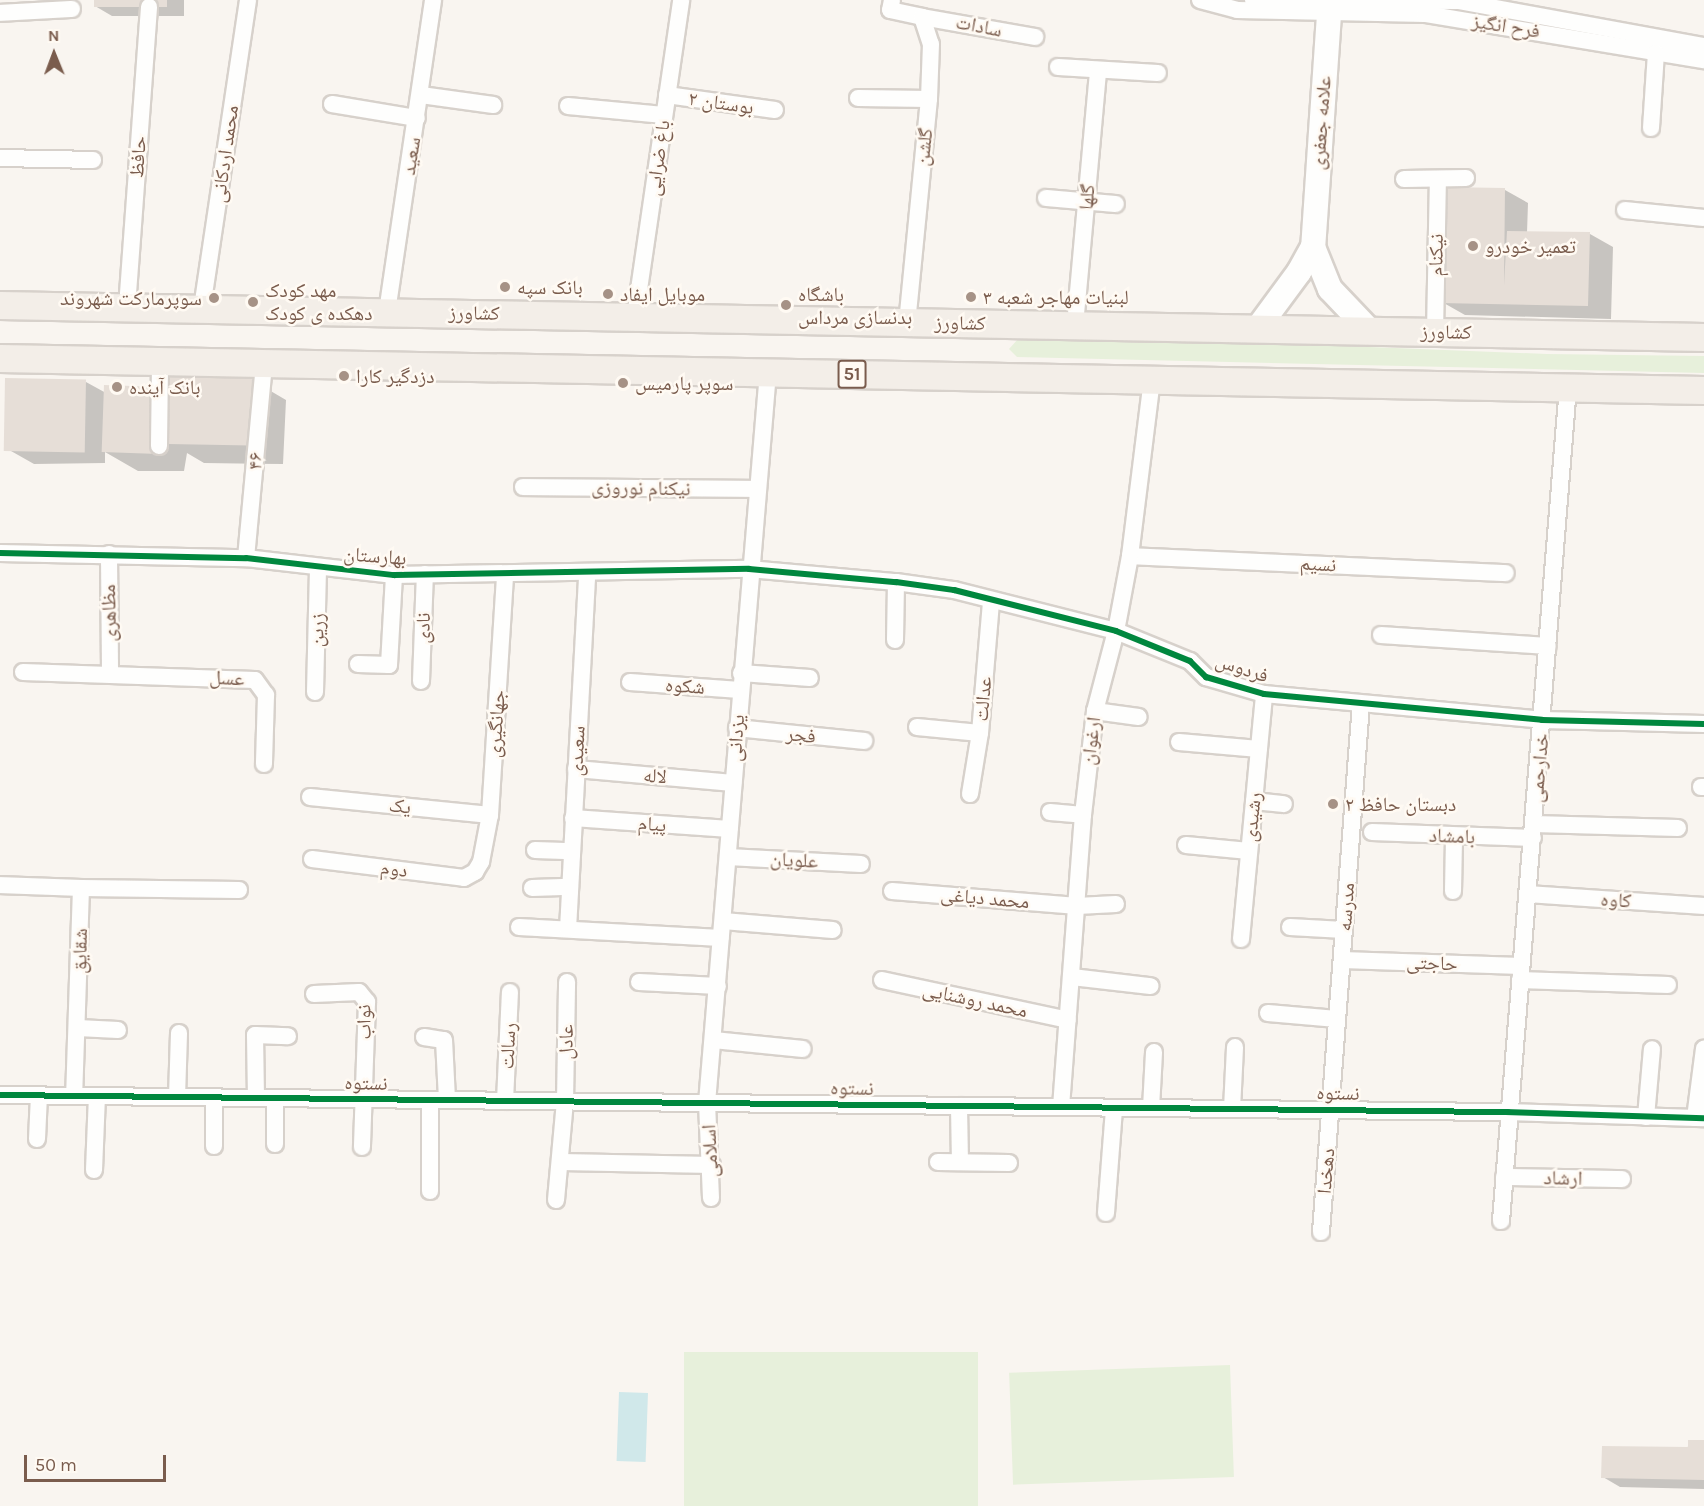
<!DOCTYPE html>
<meta charset="utf-8">
<style>
body{margin:0}
#map{position:relative;width:1704px;height:1506px;overflow:hidden;background:#f9f5f0;font-family:Karla,"Noto Naskh Arabic",sans-serif}
div>[style]{position:absolute}
[style*='--x']{left:calc(var(--x)*1px);top:calc(var(--y)*1px);width:calc(var(--w)*1px);rotate:calc(var(--a)*1deg)}
.green>*{inset:0;background:#e7f0db;transform-origin:0 0}
.water>*{inset:0;background:#d0e8ea;transform-origin:0 0}
.shadow>*{inset:0;background:#0003}
.building>*{inset:0;background:#e6ded7;transform-origin:0 0}
.roads{filter:drop-shadow(2px 0 #d7d1cb) drop-shadow(-2px 0 #d7d1cb) drop-shadow(0 2px #d7d1cb) drop-shadow(0 -2px #d7d1cb)}
.minor>*{height:16px;margin:-8px;padding:0 8px;transform-origin:8px;border-radius:8px;background:#fefefd}
.secondary>*{height:24px;margin:-12px;padding:0 12px;transform-origin:12px;border-radius:12px;background:#fefefd}
.primary>*{height:27px;margin:-13.5px;padding:0 13.5px;transform-origin:13.5px;border-radius:13.5px;background:#f3eee8}
.cycleway>*{height:6px;margin:-3px;padding:0 3px;transform-origin:3px;border-radius:3px;background:#00873e}
.dots>*{width:16px;height:16px;translate:-50% -50%;box-sizing:border-box;border:3px solid #fffaf3;border-radius:50%}
span{translate:-50% -50%;white-space:nowrap;text-align:center;line-height:1.15;-webkit-text-stroke:5px #fffaf3;paint-order:stroke}
.shield-label span{padding:2px 4px;background:#fffaf3;border:2px solid;border-radius:4px;-webkit-text-stroke-width:0}
.shield-label{font-size:18px;color:#7a5c4d;font-weight:700}
.street-label{font-size:20px;color:#7a5c4d}
.poi-label{font-size:20px;color:#7a5c4d}
.left{translate:0 -50%;text-align:left}
.right{translate:-100% -50%;text-align:right}
.north{position:absolute;left:24px;top:24px;width:60px;height:60px;-webkit-text-stroke:4px #fffaf3;paint-order:stroke;rotate:359deg;font-size:16px;font-weight:700;line-height:24px;text-align:center;color:#7a5c4d}
.north::after{content:'';display:block;margin:auto;width:21px;height:27px;background:#7a5c4d;clip-path:polygon(50% 0,100% 100%,50% 72%,0 100%)}
.scale{position:absolute;left:24px;top:1455px;width:142px;height:27px;box-sizing:border-box;border:3px solid #7a5c4d;border-top:0;padding-left:8px;font-size:18px;line-height:21px;white-space:nowrap;color:#7a5c4d;-webkit-text-stroke:4px #fffaf3;paint-order:stroke}
</style>
<div id="map">
<div class="green">
<div style="clip-path:polygon(1018px 339px,1173px 339px,1547px 354px,1704px 356px,1704px 373px,1017px 357px,1009px 349px)"></div>
<div style="left:684px;top:1352px;width:294px;height:154px"></div>
<div style="left:1230px;top:1365px;width:112px;height:221px;rotate:88deg"></div>
</div>
<div class="water">
<div style="left:619px;top:1392px;width:29px;height:69px;rotate:2deg"></div>
</div>
<div class="shadow">
<div style="clip-path:polygon(96px 0,184px 0,184px 16px,112px 16px,95px 6px)"></div>
<div style="clip-path:polygon(1505px 190px,1528px 203px,1527px 233px,1590px 234px,1613px 247px,1611px 319px,1465px 315px,1442px 302px)"></div>
<div style="clip-path:polygon(252px 380px,286px 400px,283px 464px,204px 463px,187px 453px,184px 471px,138px 471px,105px 452px,105px 463px,34px 464px,11px 451px,86px 382px,106px 393px,154px 388px,171px 398px)"></div>
<div style="clip-path:polygon(1704px 1441px,1704px 1489px,1620px 1487px,1603px 1477px)"></div>
</div>
<div class="building">
<div style="left:94px;top:0;width:73px;height:7px"></div>
<div style="clip-path:polygon(1442px 187px,1505px 188px,1504px 285px,1507px 231px,1590px 232px,1588px 306px,1440px 303px)"></div>
<div style="left:169px;top:377px;width:83px;height:67px;rotate:1deg"></div>
<div style="left:5px;top:378px;width:81px;height:73px;rotate:1deg"></div>
<div style="left:104px;top:385px;width:50px;height:67px;rotate:2deg"></div>
<div style="clip-path:polygon(1688px 1440px,1704px 1440px,1704px 1480px,1601px 1478px,1602px 1446px,1688px 1447px)"></div>
</div>
<div class="roads">
<div class="minor">
<div style="--x:892;--y:0;--w:10;--a:101"></div>
<div style="--x:890;--y:10;--w:33;--a:12"></div>
<div style="--x:922;--y:17;--w:28;--a:72"></div>
<div style="--x:931;--y:44;--w:55;--a:92.1"></div>
<div style="--x:929;--y:99;--w:224;--a:95.6"></div>
<div style="--x:1200;--y:0;--w:38;--a:15"></div>
<div style="--x:1237;--y:10;--w:188;--a:1.2"></div>
<div style="--x:1425;--y:14;--w:283;--a:9.4"></div>
<div style="--x:1253;--y:0;--w:205;--a:0.3"></div>
<div style="--x:1458;--y:1;--w:250;--a:10.4"></div>
<div style="--x:0;--y:13;--w:72;--a:-3.2"></div>
<div style="--x:922;--y:17;--w:115;--a:10"></div>
<div style="--x:1058;--y:67;--w:100;--a:3.4"></div>
<div style="--x:421;--y:95;--w:73;--a:7.9"></div>
<div style="--x:667;--y:95;--w:109;--a:7.9"></div>
<div style="--x:858;--y:98;--w:71;--a:0.8"></div>
<div style="--x:332;--y:104;--w:86;--a:9.4"></div>
<div style="--x:568;--y:106;--w:96;--a:5.4"></div>
<div style="--x:1651;--y:128;--w:75;--a:-86.2"></div>
<div style="--x:0;--y:158;--w:93;--a:1.2"></div>
<div style="--x:1404;--y:179;--w:62;--a:-0.9"></div>
<div style="--x:1046;--y:198;--w:70;--a:4.9"></div>
<div style="--x:1625;--y:210;--w:79;--a:5.8"></div>
<div style="--x:127;--y:307;--w:301;--a:-85.8"></div>
<div style="--x:202;--y:308;--w:311;--a:-81.5"></div>
<div style="--x:387;--y:312;--w:315;--a:-81.6"></div>
<div style="--x:635;--y:317;--w:320;--a:-81.7"></div>
<div style="--x:1075;--y:325;--w:256;--a:-84.8"></div>
<div style="--x:1435;--y:332;--w:153;--a:-88.9"></div>
<div style="--x:159;--y:446;--w:85;--a:-89.3"></div>
<div style="--x:523;--y:487;--w:235;--a:0.5"></div>
<div style="--x:0;--y:553;--w:246;--a:1.2"></div>
<div style="--x:246;--y:558;--w:149;--a:6.6"></div>
<div style="--x:394;--y:575;--w:355;--a:-1"></div>
<div style="--x:749;--y:569;--w:148;--a:5.1"></div>
<div style="--x:896;--y:582;--w:59;--a:7.9"></div>
<div style="--x:954;--y:590;--w:167;--a:14.2"></div>
<div style="--x:1116;--y:631;--w:80;--a:22.1"></div>
<div style="--x:1190;--y:661;--w:23;--a:45"></div>
<div style="--x:1206;--y:677;--w:60;--a:16.3"></div>
<div style="--x:1264;--y:694;--w:279;--a:5.3"></div>
<div style="--x:1542;--y:720;--w:162;--a:1.4"></div>
<div style="--x:109;--y:554;--w:118;--a:89.5"></div>
<div style="--x:1130;--y:556;--w:376;--a:2.6"></div>
<div style="--x:246;--y:558;--w:196;--a:-84.7"></div>
<div style="--x:1381;--y:635;--w:167;--a:3.8"></div>
<div style="--x:895;--y:640;--w:58;--a:-89"></div>
<div style="--x:358;--y:664;--w:31;--a:2"></div>
<div style="--x:389;--y:665;--w:90;--a:-86.8"></div>
<div style="--x:23;--y:672;--w:232;--a:2"></div>
<div style="--x:255;--y:680;--w:19;--a:54"></div>
<div style="--x:266;--y:695;--w:69;--a:91.7"></div>
<div style="--x:741;--y:673;--w:69;--a:4.1"></div>
<div style="--x:421;--y:681;--w:107;--a:-87.9"></div>
<div style="--x:630;--y:682;--w:110;--a:4.2"></div>
<div style="--x:315;--y:692;--w:124;--a:-88.6"></div>
<div style="--x:1095;--y:711;--w:44;--a:7.8"></div>
<div style="--x:917;--y:727;--w:63;--a:5.4"></div>
<div style="--x:980;--y:733;--w:131;--a:-85.2"></div>
<div style="--x:737;--y:728;--w:128;--a:5.8"></div>
<div style="--x:1179;--y:742;--w:80;--a:5"></div>
<div style="--x:576;--y:769;--w:158;--a:5.1"></div>
<div style="--x:1701;--y:787;--w:3;--a:0"></div>
<div style="--x:970;--y:794;--w:62;--a:-80.7"></div>
<div style="--x:310;--y:797;--w:181;--a:5.7"></div>
<div style="--x:1254;--y:801;--w:30;--a:6"></div>
<div style="--x:1050;--y:812;--w:33;--a:5"></div>
<div style="--x:573;--y:818;--w:157;--a:4"></div>
<div style="--x:1534;--y:824;--w:144;--a:1.6"></div>
<div style="--x:1372;--y:832;--w:161;--a:2.1"></div>
<div style="--x:1186;--y:845;--w:63;--a:5.4"></div>
<div style="--x:535;--y:850;--w:37;--a:2"></div>
<div style="--x:728;--y:857;--w:133;--a:3"></div>
<div style="--x:312;--y:859;--w:153;--a:7.1"></div>
<div style="--x:464;--y:878;--w:13;--a:-29"></div>
<div style="--x:475;--y:872;--w:12;--a:-59"></div>
<div style="--x:481;--y:862;--w:48;--a:-79.2"></div>
<div style="--x:490;--y:815;--w:241;--a:-86.4"></div>
<div style="--x:0;--y:885;--w:81;--a:2.1"></div>
<div style="--x:81;--y:888;--w:208;--a:91.9"></div>
<div style="--x:81;--y:888;--w:158;--a:0.7"></div>
<div style="--x:532;--y:888;--w:38;--a:-2"></div>
<div style="--x:892;--y:891;--w:186;--a:4.6"></div>
<div style="--x:1077;--y:906;--w:39;--a:-3"></div>
<div style="--x:1453;--y:891;--w:54;--a:-88.9"></div>
<div style="--x:1528;--y:894;--w:176;--a:3.9"></div>
<div style="--x:723;--y:921;--w:110;--a:4.7"></div>
<div style="--x:519;--y:927;--w:202;--a:3.1"></div>
<div style="--x:1290;--y:927;--w:54;--a:3.2"></div>
<div style="--x:568;--y:929;--w:357;--a:-86.9"></div>
<div style="--x:1241;--y:939;--w:246;--a:-84.6"></div>
<div style="--x:1342;--y:960;--w:179;--a:1.9"></div>
<div style="--x:1072;--y:977;--w:79;--a:6.6"></div>
<div style="--x:882;--y:980;--w:190;--a:12.1"></div>
<div style="--x:1520;--y:980;--w:148;--a:1.9"></div>
<div style="--x:639;--y:982;--w:79;--a:2.9"></div>
<div style="--x:314;--y:994;--w:45;--a:-2.5"></div>
<div style="--x:359;--y:992;--w:13;--a:51"></div>
<div style="--x:367;--y:1002;--w:145;--a:92"></div>
<div style="--x:1268;--y:1013;--w:69;--a:5"></div>
<div style="--x:78;--y:1028;--w:40;--a:2.9"></div>
<div style="--x:424;--y:1037;--w:20;--a:9"></div>
<div style="--x:444;--y:1040;--w:60;--a:87.1"></div>
<div style="--x:714;--y:1040;--w:89;--a:5.8"></div>
<div style="--x:0;--y:1095;--w:1508;--a:0.65"></div>
<div style="--x:1508;--y:1112;--w:196;--a:1.8"></div>
<div style="--x:177;--y:1097;--w:64;--a:-88.2"></div>
<div style="--x:256;--y:1098;--w:63;--a:-90.9"></div>
<div style="--x:255;--y:1035;--w:33;--a:2"></div>
<div style="--x:430;--y:1100;--w:91;--a:90"></div>
<div style="--x:505;--y:1101;--w:109;--a:-87.4"></div>
<div style="--x:959;--y:1106;--w:56;--a:89"></div>
<div style="--x:1061;--y:1107;--w:293;--a:-85.7"></div>
<div style="--x:1083;--y:815;--w:105;--a:-83.4"></div>
<div style="--x:1095;--y:711;--w:83;--a:-75.3"></div>
<div style="--x:1116;--y:631;--w:76;--a:-79.4"></div>
<div style="--x:1130;--y:556;--w:177;--a:-82.9"></div>
<div style="--x:1151;--y:1108;--w:56;--a:-86.9"></div>
<div style="--x:1232;--y:1109;--w:62;--a:-87.2"></div>
<div style="--x:1646;--y:1117;--w:68;--a:-85"></div>
<div style="--x:1695;--y:1118;--w:70;--a:-82.6"></div>
<div style="--x:37;--y:1139;--w:44;--a:-87.4"></div>
<div style="--x:275;--y:1144;--w:46;--a:-90"></div>
<div style="--x:214;--y:1146;--w:49;--a:-90"></div>
<div style="--x:562;--y:1162;--w:150;--a:1.1"></div>
<div style="--x:938;--y:1162;--w:71;--a:0.8"></div>
<div style="--x:94;--y:1170;--w:74;--a:-87.7"></div>
<div style="--x:1504;--y:1177;--w:118;--a:1"></div>
<div style="--x:711;--y:1198;--w:95;--a:-92.4"></div>
<div style="--x:707;--y:1103;--w:734;--a:-85.23"></div>
<div style="--x:556;--y:1200;--w:99;--a:-84.8"></div>
<div style="--x:565;--y:1101;--w:119;--a:-89"></div>
<div style="--x:1106;--y:1213;--w:105;--a:-85.6"></div>
<div style="--x:1501;--y:1221;--w:837;--a:-85.41"></div>
<div style="--x:1321;--y:1232;--w:530;--a:-85.67"></div>
</div>
<div class="secondary">
<div style="--x:1330;--y:0;--w:248;--a:93.9"></div>
<div style="--x:1313;--y:247;--w:45;--a:68"></div>
<div style="--x:1330;--y:289;--w:58;--a:46.4"></div>
<div style="--x:1257;--y:329;--w:71;--a:-53.6"></div>
<div style="--x:1299;--y:272;--w:29;--a:-61"></div>
</div>
<div class="primary">
<div style="--x:0;--y:305;--w:1704;--a:1.08"></div>
<div style="--x:0;--y:358;--w:1704;--a:1.08"></div>
</div>
</div>
<div class="cycleway">
<div style="--x:0;--y:553;--w:246;--a:1.2"></div>
<div style="--x:246;--y:558;--w:149;--a:6.6"></div>
<div style="--x:394;--y:575;--w:355;--a:-1"></div>
<div style="--x:749;--y:569;--w:148;--a:5.1"></div>
<div style="--x:896;--y:582;--w:59;--a:7.9"></div>
<div style="--x:954;--y:590;--w:167;--a:14.2"></div>
<div style="--x:1116;--y:631;--w:80;--a:22.1"></div>
<div style="--x:1190;--y:661;--w:23;--a:45"></div>
<div style="--x:1206;--y:677;--w:60;--a:16.3"></div>
<div style="--x:1264;--y:694;--w:279;--a:5.3"></div>
<div style="--x:1542;--y:720;--w:162;--a:1.4"></div>
<div style="--x:0;--y:1095;--w:1508;--a:0.65"></div>
<div style="--x:1508;--y:1112;--w:196;--a:1.8"></div>
</div>
<div class="dots">
<div style="left:1473px;top:246px;background:#a69286"></div>
<div style="left:505px;top:287px;background:#a69286"></div>
<div style="left:608px;top:294px;background:#a69286"></div>
<div style="left:971px;top:297px;background:#a69286"></div>
<div style="left:214px;top:298px;background:#a69286"></div>
<div style="left:253px;top:302px;background:#a69286"></div>
<div style="left:786px;top:305px;background:#a69286"></div>
<div style="left:344px;top:376px;background:#a69286"></div>
<div style="left:623px;top:383px;background:#a69286"></div>
<div style="left:117px;top:387px;background:#a69286"></div>
<div style="left:1333px;top:804px;background:#a69286"></div>
</div>
<div class="shield-label">
<span style="left:852px;top:374px">51</span>
</div>
<div class="street-label">
<span style="left:979px;top:26px;rotate:11deg">سادات</span>
<span style="left:1506px;top:26px;rotate:9deg">فرح انگیز</span>
<span style="left:721px;top:103px;rotate:8deg">بوستان ۲</span>
<span style="left:1321px;top:123px;rotate:-86deg">علامه جعفری</span>
<span style="left:924px;top:147px;rotate:-84deg">گلشن</span>
<span style="left:225px;top:154px;rotate:-82deg">محمد اردکانی</span>
<span style="left:411px;top:156px;rotate:-81deg">سعید</span>
<span style="left:138px;top:157px;rotate:-86deg">حافظ</span>
<span style="left:658px;top:158px;rotate:-82deg">باغ ضرایی</span>
<span style="left:1087px;top:197px;rotate:-85deg">گلها</span>
<span style="left:1436px;top:255px;rotate:-89deg">نیکنام</span>
<span style="left:474px;top:313px;rotate:1deg">کشاورز</span>
<span style="left:960px;top:323px;rotate:1deg">کشاورز</span>
<span style="left:1446px;top:332px;rotate:1deg">کشاورز</span>
<span style="left:255px;top:461px;rotate:-85deg">۴۶</span>
<span style="left:641px;top:488px;rotate:1deg">نیکنام نوروزی</span>
<span style="left:375px;top:556px;rotate:4deg">بهارستان</span>
<span style="left:1318px;top:564px;rotate:3deg">نسیم</span>
<span style="left:109px;top:613px;rotate:-91deg">مظاهری</span>
<span style="left:423px;top:628px;rotate:-88deg">نادی</span>
<span style="left:317px;top:630px;rotate:-88deg">زرین</span>
<span style="left:1242px;top:668px;rotate:18deg">فردوس</span>
<span style="left:227px;top:678px;rotate:3deg">عسل</span>
<span style="left:685px;top:686px;rotate:4deg">شکوه</span>
<span style="left:983px;top:699px;rotate:-85deg">عدالت</span>
<span style="left:496px;top:724px;rotate:-86deg">جهانگیری</span>
<span style="left:801px;top:735px;rotate:6deg">فجر</span>
<span style="left:736px;top:738px;rotate:-86deg">یزدانی</span>
<span style="left:1091px;top:741px;rotate:-83deg">ارغوان</span>
<span style="left:577px;top:751px;rotate:-87deg">سعیدی</span>
<span style="left:1539px;top:768px;rotate:-85deg">خدارحمی</span>
<span style="left:655px;top:776px;rotate:5deg">لاله</span>
<span style="left:400px;top:806px;rotate:6deg">یک</span>
<span style="left:1252px;top:817px;rotate:-84deg">رشیدی</span>
<span style="left:652px;top:824px;rotate:4deg">پیام</span>
<span style="left:1452px;top:836px;rotate:2deg">بامشاد</span>
<span style="left:794px;top:860px;rotate:3deg">علویان</span>
<span style="left:394px;top:869px;rotate:7deg">دوم</span>
<span style="left:985px;top:898px;rotate:5deg">محمد دیاغی</span>
<span style="left:1616px;top:900px;rotate:4deg">کاوه</span>
<span style="left:1346px;top:907px;rotate:-86deg">مدرسه</span>
<span style="left:80px;top:951px;rotate:-89deg">شقایق</span>
<span style="left:1432px;top:963px;rotate:2deg">حاجتی</span>
<span style="left:975px;top:1000px;rotate:12deg">محمد روشنایی</span>
<span style="left:364px;top:1022px;rotate:-91deg">نواب</span>
<span style="left:566px;top:1042px;rotate:-89deg">عادل</span>
<span style="left:508px;top:1046px;rotate:-87deg">رسالت</span>
<span style="left:366px;top:1083px;rotate:1deg">نستوه</span>
<span style="left:852px;top:1088px;rotate:1deg">نستوه</span>
<span style="left:1338px;top:1093px;rotate:1deg">نستوه</span>
<span style="left:710px;top:1151px;rotate:-93deg">اسلامی</span>
<span style="left:1326px;top:1171px;rotate:-85deg">دهخدا</span>
<span style="left:1563px;top:1178px;rotate:1deg">ارشاد</span>
</div>
<div class="poi-label">
<span class="left" style="left:1485px;top:246px">تعمیر خودرو</span>
<span class="left" style="left:517px;top:287px">بانک سپه</span>
<span class="left" style="left:265px;top:302px">مهد کودک<br>دهکده ی کودک</span>
<span class="left" style="left:620px;top:294px">موبایل ایفاد</span>
<span class="left" style="left:798px;top:306px">باشگاه<br>بدنسازی مرداس</span>
<span class="left" style="left:983px;top:297px">لبنیات مهاجر شعبه ۳</span>
<span class="right" style="left:202px;top:298px">سوپرمارکت شهروند</span>
<span class="left" style="left:356px;top:376px">دزدگیر کارا</span>
<span class="left" style="left:635px;top:383px">سوپر پارمیس</span>
<span class="left" style="left:129px;top:387px">بانک آینده</span>
<span class="left" style="left:1345px;top:804px">دبستان حافظ ۲</span>
</div>
<div class="north">N</div>
<div class="scale">50 m</div>
</div>
